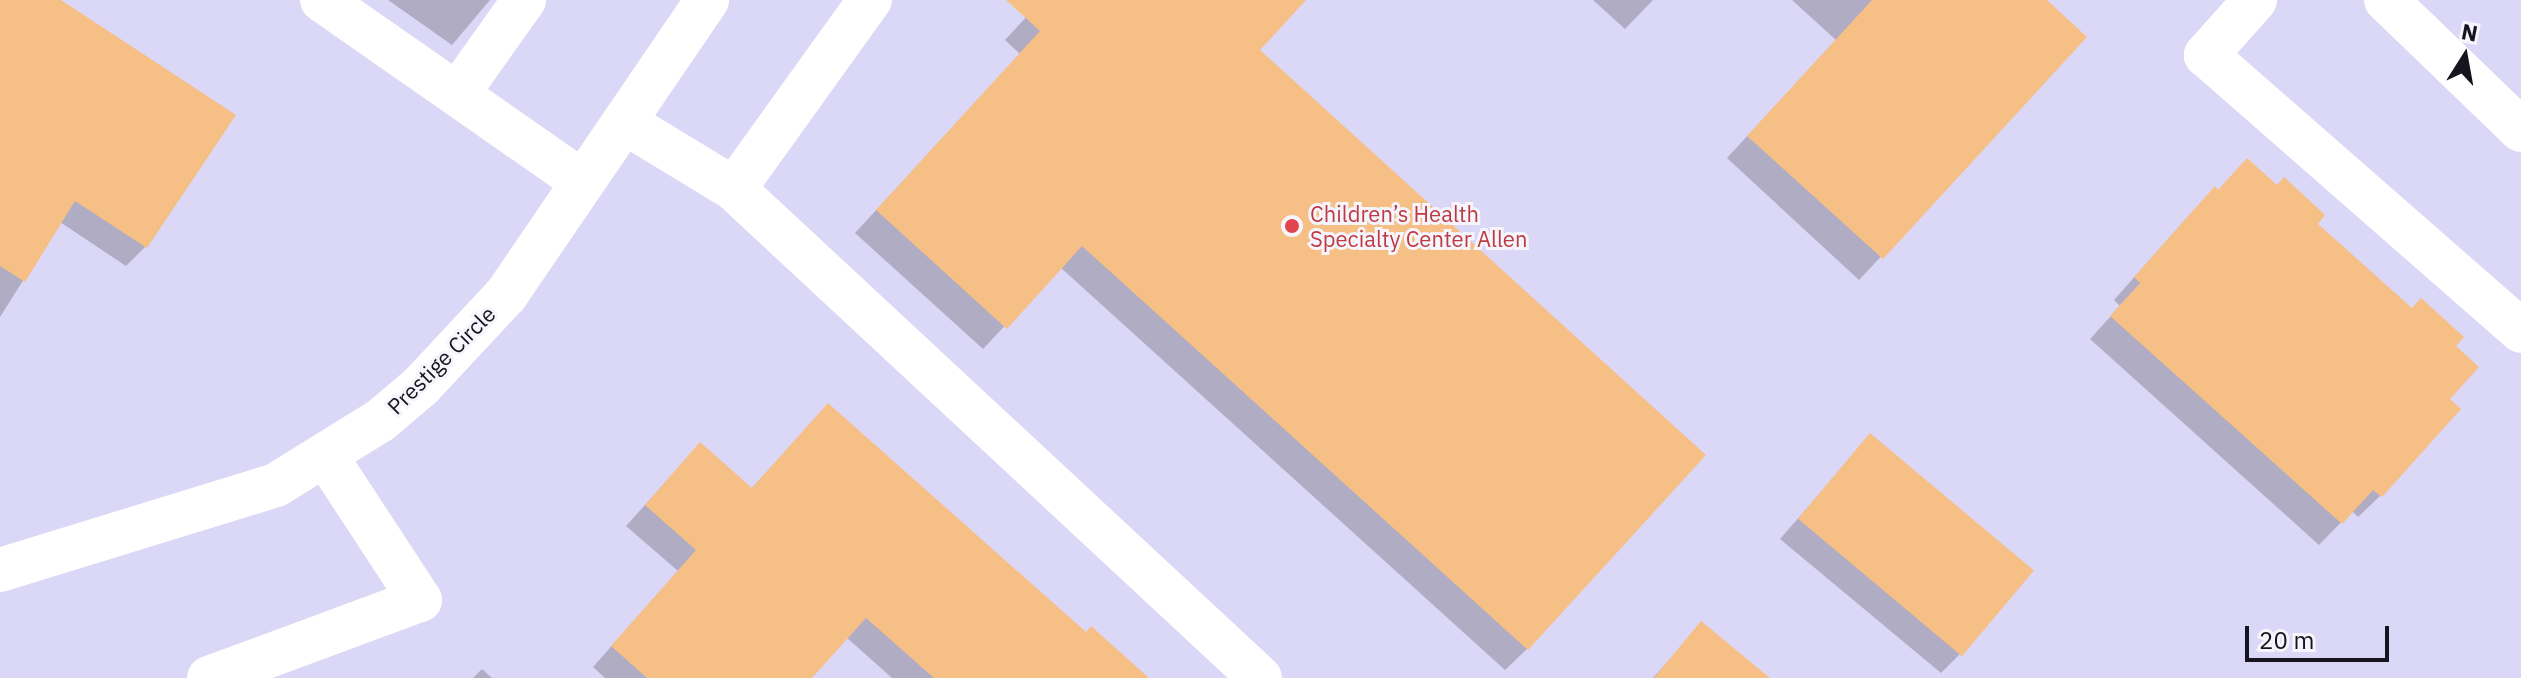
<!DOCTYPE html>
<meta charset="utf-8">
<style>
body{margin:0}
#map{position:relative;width:2521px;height:678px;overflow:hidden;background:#e8e5ff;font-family:"IBM Plex Sans",sans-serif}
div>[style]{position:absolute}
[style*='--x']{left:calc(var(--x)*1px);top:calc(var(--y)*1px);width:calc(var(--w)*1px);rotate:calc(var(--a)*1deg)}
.built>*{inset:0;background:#dbd7f6;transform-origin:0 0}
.shadow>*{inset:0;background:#0003}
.building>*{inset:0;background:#f6bf85;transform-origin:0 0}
.minor>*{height:44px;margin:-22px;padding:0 22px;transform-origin:22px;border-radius:22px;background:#fff}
.dots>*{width:22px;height:22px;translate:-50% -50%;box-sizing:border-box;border:4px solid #f6f5fc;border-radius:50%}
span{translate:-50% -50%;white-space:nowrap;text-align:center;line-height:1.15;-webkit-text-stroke:6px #f6f5fc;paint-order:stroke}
.health-label{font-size:22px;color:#be3a42}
.left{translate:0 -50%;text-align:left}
.street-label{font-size:22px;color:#16141f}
.north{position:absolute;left:2425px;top:16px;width:80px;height:80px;-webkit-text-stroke:6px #f6f5fc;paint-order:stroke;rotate:11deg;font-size:22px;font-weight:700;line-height:32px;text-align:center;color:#16141f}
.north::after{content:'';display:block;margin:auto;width:28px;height:36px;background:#16141f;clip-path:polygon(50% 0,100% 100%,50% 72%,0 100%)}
.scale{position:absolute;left:2245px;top:626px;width:144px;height:36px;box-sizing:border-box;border:4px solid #16141f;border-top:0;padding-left:10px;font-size:24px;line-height:28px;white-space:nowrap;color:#16141f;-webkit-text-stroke:6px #f6f5fc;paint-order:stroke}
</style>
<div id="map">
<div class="built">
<div style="left:0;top:0;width:2521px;height:678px"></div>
</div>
<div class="shadow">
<div style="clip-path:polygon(0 0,57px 0,145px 247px,126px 266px,60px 222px,0 317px)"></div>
<div style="clip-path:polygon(388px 0,490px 0,452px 45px)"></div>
<div style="clip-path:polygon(1042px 0,1303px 0,1257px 50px,1527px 649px,1505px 670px,1060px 267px,983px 349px,855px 233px,1020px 54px,1005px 40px)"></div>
<div style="clip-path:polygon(1593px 0,1653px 0,1625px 29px)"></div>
<div style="clip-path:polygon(1792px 0,2044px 0,2085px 38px,1859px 280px,1727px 158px,1836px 40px)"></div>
<div style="clip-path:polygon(2193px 211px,2316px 224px,2453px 346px,2447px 399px,2380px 496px,2358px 517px,2352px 511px,2319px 545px,2090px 339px,2120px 306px,2114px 300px)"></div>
<div style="clip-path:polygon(828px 405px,1086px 635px,1146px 678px,892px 678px,846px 637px,810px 678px,605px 678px,593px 667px,678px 571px,626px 526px,700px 444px,751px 489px)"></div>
<div style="clip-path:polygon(1870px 436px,1960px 654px,1941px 673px,1780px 539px)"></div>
<div style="clip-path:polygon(1701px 624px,1767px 678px,1653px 678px)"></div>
<div style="clip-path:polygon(482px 669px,492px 678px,473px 678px)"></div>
</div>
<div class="building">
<div style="clip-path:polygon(0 0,61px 0,236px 115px,147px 248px,75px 201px,25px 282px,0 266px)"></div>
<div style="clip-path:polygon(1006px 0,1306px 0,1260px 50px,1706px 455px,1528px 650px,1082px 246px,1007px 329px,876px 210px,1040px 31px)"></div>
<div style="clip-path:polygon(1872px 0,2047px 0,2087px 37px,1883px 259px,1747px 136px)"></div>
<div style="clip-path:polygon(2247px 158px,2277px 185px,2284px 177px,2325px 215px,2318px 224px,2412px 308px,2421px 298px,2464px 337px,2456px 346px,2479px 367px,2450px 399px,2461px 409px,2382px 497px,2373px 490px,2342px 524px,2110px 316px,2140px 283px,2134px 277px,2215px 186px,2218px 190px)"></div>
<div style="clip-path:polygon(828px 403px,1086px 632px,1091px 626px,1149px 678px,934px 678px,866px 618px,812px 678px,647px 678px,611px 646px,696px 550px,645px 505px,700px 442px,752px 488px)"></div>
<div style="left:1870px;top:433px;width:214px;height:112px;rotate:40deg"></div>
<div style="clip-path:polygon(1701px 621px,1770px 678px,1654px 678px)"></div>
</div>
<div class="minor">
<div style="--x:322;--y:0;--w:318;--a:34.9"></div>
<div style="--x:2255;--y:0;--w:74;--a:131.7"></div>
<div style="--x:2206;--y:55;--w:419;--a:41.2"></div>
<div style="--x:2386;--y:0;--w:187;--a:43.9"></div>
<div style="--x:458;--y:93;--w:114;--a:-54.6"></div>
<div style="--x:624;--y:122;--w:129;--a:31.3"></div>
<div style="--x:734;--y:189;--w:718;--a:42.91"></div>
<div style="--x:734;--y:189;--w:233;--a:-54.3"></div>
<div style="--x:0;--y:570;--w:289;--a:-17.1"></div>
<div style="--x:276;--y:485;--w:123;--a:-31.8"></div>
<div style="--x:381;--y:420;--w:52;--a:-40.4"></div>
<div style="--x:421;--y:386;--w:125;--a:-47"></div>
<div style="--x:506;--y:295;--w:357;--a:-55.7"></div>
<div style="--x:209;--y:678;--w:225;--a:-20.3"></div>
<div style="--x:420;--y:600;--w:173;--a:-123.2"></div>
</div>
<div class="dots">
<div style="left:1292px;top:226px;background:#e0444e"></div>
</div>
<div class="health-label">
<span class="left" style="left:1310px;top:226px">Children’s Health<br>Specialty Center Allen</span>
</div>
<div class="street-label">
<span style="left:441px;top:360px;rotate:-45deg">Prestige Circle</span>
</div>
<div class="north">N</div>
<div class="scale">20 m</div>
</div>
